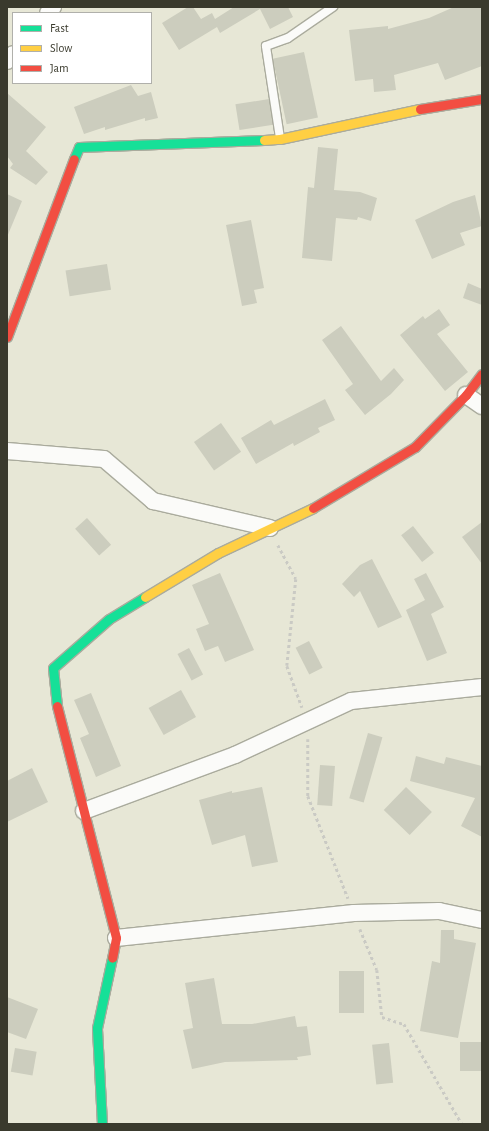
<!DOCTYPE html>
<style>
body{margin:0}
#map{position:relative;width:489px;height:1131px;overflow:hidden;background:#e7e7d6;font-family:"Alegreya Sans",sans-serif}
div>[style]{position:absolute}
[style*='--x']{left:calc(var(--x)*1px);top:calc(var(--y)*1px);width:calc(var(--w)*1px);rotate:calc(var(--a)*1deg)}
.building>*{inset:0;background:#cccdbe;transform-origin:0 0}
.path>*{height:2.5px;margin-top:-1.25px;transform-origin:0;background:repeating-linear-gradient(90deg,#cacac4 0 3px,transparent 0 6px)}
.roads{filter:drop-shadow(1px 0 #aaab9d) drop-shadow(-1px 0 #aaab9d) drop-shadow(0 1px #aaab9d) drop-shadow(0 -1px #aaab9d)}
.lane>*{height:8px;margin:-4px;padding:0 4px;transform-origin:4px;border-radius:4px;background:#fbfbf9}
.street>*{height:16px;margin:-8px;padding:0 8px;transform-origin:8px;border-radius:8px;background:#fbfbf9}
.fast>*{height:9px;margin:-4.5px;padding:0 4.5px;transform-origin:4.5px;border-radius:4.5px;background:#16e098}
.slow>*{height:9px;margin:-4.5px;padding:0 4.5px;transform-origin:4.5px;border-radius:4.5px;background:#ffcf43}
.jam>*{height:9px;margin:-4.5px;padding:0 4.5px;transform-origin:4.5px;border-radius:4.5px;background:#f24e42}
span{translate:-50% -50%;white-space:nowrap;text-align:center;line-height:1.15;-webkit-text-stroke:3px #fff;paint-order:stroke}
.frame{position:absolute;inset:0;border:8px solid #3a3a2d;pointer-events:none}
.legend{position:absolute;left:12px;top:12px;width:140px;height:72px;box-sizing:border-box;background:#fff;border:1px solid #b0b0ab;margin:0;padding:5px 7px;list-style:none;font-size:12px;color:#3a3a2d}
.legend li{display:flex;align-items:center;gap:8px;height:20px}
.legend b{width:20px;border:1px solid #b0b0ab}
</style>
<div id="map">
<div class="building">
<div style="clip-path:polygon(188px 7px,193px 7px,201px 19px,212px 13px,215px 19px,234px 7px,288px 7px,293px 17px,270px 29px,260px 9px,220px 33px,217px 27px,179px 50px,162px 23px)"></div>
<div style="clip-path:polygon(454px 7px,482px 7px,482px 66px,445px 80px,438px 63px,394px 75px,396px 90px,374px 92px,373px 79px,355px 81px,349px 30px,388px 26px,388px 29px,429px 18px)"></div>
<div style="left:304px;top:52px;width:67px;height:32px;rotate:78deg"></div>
<div style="clip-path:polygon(131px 85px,138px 96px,151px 92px,158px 118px,145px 121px,145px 118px,105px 130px,105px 127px,84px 134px,74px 107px)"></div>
<div style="clip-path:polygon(7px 93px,46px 127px,26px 151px,48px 172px,36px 185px,10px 168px,13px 164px,7px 156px)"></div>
<div style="left:269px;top:99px;width:26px;height:34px;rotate:81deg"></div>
<div style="clip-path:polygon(318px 147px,338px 149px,334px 190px,360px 192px,377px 198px,371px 221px,358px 217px,357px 220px,336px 218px,332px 261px,302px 258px,308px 187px,314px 188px)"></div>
<div style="clip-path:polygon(7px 194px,22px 201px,7px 237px)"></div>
<div style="clip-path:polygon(475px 195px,482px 226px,460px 233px,465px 245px,432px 259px,415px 220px,453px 202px)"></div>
<div style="clip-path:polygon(251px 220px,264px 288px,254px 290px,257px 303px,242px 306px,226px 225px)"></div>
<div style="left:107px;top:264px;width:26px;height:42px;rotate:81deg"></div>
<div style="clip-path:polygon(468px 283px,482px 289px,482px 305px,463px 298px)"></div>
<div style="clip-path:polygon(439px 309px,450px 325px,437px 334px,468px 372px,445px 391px,400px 335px,423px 316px,425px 319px)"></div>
<div style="clip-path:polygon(341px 326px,381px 381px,394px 368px,404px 380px,391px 394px,365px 415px,345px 390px,353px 384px,322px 340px)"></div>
<div style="clip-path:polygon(325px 399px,335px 420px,318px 428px,320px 432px,294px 446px,293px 443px,256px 464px,241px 438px,271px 420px,274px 425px)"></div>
<div style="left:221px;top:423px;width:35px;height:33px;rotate:55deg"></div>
<div style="left:87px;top:518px;width:36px;height:16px;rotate:48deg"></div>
<div style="clip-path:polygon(482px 522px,482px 564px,462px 537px)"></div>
<div style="left:413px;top:526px;width:34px;height:15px;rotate:52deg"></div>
<div style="clip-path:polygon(372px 559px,402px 617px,378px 628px,360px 591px,354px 597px,342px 584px,360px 565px)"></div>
<div style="clip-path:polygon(220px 573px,254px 650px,225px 662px,218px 646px,205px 651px,196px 629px,209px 624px,192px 585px)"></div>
<div style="clip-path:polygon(426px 573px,444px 607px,431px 614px,447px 653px,427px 661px,406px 610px,425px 600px,414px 579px)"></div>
<div style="left:309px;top:641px;width:30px;height:15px;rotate:63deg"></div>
<div style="left:189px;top:648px;width:30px;height:13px;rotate:62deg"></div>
<div style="left:181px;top:690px;width:31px;height:37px;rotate:61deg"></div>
<div style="clip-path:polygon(91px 693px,121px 766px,96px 777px,80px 738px,89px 734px,74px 700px)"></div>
<div style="left:368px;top:733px;width:15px;height:68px;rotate:16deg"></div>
<div style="clip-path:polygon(416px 756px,444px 764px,446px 757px,482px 766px,482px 837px,461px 826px,475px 798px,410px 781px)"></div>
<div style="left:320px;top:765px;width:15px;height:40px;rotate:4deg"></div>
<div style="clip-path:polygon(32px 768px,48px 802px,7px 822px,7px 781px)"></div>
<div style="clip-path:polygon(262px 787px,278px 862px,252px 867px,245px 835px,212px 845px,199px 800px,232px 791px,232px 793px)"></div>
<div style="left:406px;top:787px;width:36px;height:32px;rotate:44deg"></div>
<div style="clip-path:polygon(441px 930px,454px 930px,454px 939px,476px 943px,458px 1038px,420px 1031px,432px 961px,440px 963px)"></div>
<div style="left:339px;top:971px;width:25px;height:42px"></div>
<div style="clip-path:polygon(214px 978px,222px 1024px,252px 1024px,295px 1016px,297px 1027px,307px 1026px,311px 1055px,297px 1057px,298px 1060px,225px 1062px,192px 1069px,183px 1030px,193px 1028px,185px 983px)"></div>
<div style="clip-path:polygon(7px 997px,38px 1009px,26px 1039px,7px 1032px)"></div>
<div style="left:460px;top:1042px;width:22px;height:29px"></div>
<div style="left:389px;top:1043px;width:40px;height:17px;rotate:84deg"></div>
<div style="left:15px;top:1048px;width:22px;height:24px;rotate:10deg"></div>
</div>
<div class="path">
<div style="--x:278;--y:545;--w:38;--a:62"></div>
<div style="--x:296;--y:579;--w:87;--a:95.9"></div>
<div style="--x:287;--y:666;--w:44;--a:69.9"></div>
<div style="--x:308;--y:739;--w:57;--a:90"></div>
<div style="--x:308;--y:796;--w:110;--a:68.6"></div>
<div style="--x:360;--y:929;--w:44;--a:67.5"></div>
<div style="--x:377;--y:970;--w:47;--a:83.9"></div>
<div style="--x:382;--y:1017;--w:23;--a:18"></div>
<div style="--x:404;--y:1024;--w:116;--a:59.9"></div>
</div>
<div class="roads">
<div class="lane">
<div style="--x:280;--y:138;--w:93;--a:-98.7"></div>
<div style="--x:266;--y:46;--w:23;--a:-20"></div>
<div style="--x:288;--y:38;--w:55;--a:-34.6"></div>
</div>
<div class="street">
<div style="--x:48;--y:13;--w:8;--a:-50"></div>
<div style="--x:7;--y:61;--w:9;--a:-49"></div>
<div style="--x:466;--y:395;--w:19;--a:35"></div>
<div style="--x:7;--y:451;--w:97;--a:4.7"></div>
<div style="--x:104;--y:459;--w:65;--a:40.6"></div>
<div style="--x:153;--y:501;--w:120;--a:13"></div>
<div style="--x:84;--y:811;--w:161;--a:-20.3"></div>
<div style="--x:235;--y:755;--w:128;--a:-25"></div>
<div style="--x:351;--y:701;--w:132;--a:-6.1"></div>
<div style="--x:116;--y:938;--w:239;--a:-6"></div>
<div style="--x:354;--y:913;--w:85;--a:-1.3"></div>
<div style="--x:439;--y:911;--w:44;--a:11.8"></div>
</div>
<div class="fast">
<div style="--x:74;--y:159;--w:13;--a:-67"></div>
<div style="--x:79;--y:147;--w:185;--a:-2.2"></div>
<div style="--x:57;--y:706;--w:38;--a:-96"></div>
<div style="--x:53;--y:668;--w:74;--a:-41.2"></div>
<div style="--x:109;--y:619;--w:42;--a:-31.4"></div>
<div style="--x:102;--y:1124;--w:96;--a:-93"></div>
<div style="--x:97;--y:1028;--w:72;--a:-77.9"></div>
</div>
<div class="slow">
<div style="--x:264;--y:140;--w:16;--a:-4"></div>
<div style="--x:280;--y:139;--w:143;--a:-12.1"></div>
<div style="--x:145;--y:597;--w:85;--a:-31.1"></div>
<div style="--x:218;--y:553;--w:105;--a:-25.3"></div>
</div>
<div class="jam">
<div style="--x:420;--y:109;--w:63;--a:-9.2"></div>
<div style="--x:7;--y:337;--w:190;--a:-69.4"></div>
<div style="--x:313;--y:508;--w:119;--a:-30.9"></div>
<div style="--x:415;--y:447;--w:73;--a:-45.6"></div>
<div style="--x:466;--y:395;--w:26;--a:-53"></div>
<div style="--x:57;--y:706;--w:239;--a:75.7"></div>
<div style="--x:116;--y:938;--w:20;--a:101"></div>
</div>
</div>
<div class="frame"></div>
<ul class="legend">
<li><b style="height:5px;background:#16e098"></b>Fast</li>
<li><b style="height:5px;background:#ffcf43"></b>Slow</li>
<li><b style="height:5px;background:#f24e42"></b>Jam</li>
</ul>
</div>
